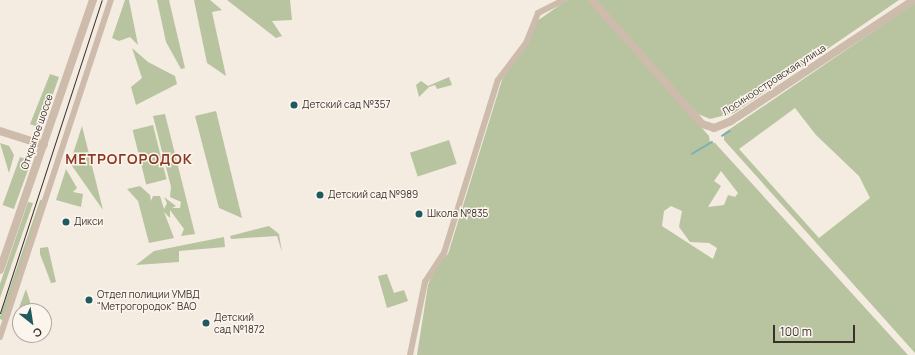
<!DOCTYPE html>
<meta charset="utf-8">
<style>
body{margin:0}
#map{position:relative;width:915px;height:355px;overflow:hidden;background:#f4ebe1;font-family:Manrope,sans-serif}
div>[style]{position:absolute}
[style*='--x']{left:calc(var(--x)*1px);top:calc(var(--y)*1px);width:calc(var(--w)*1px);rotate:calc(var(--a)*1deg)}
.green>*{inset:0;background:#b8c4a0;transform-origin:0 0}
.stream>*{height:1.5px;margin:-0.75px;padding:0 0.75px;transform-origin:0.75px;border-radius:0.75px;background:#7fb0b2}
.minor>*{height:6px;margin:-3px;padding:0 3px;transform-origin:3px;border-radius:3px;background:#cdbbac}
.tertiary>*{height:8px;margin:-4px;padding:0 4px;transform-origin:4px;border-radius:4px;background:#cdbbac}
.tram>*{height:1px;margin:-0.5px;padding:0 0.5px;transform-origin:0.5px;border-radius:0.5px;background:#3b302b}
.dots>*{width:11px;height:11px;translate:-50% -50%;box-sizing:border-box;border:2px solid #fbf5ee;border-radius:50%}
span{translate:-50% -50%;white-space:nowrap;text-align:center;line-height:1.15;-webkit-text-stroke:3px #fbf5ee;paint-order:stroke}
.street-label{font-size:10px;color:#3b302b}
.poi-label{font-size:10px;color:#3b302b}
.left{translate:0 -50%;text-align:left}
.district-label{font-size:14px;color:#8c3b22;font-weight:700;letter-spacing:1px}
.north{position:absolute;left:12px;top:303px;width:40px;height:40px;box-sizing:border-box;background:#fbf5ee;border:1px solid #aea6a0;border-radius:50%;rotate:150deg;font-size:11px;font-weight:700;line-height:16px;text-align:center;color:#3b302b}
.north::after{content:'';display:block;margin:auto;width:14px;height:18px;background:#1f5a5e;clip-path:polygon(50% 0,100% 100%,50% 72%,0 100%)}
.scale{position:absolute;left:773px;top:325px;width:82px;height:18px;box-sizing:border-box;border:2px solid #3b302b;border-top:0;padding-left:5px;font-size:12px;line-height:14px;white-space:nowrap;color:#3b302b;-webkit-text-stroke:3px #fbf5ee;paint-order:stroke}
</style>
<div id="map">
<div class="green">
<div style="clip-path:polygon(125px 0,129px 0,138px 45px,130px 37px,119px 41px,112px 38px)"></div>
<div style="clip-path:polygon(157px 0,169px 0,185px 68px,181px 69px,166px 42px)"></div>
<div style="clip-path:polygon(194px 0,210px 0,222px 10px,212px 12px,226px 76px,207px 63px)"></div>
<div style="clip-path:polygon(227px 0,290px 0,292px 20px,272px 21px,282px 36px,276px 38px)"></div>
<div style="clip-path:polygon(evenodd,567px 0,588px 0,709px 136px,710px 142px,715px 143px,908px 355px,417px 355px,428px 285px,437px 264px,448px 254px,502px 80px,537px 21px,567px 0,721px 171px,738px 193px,735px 197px,728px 195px,724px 205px,708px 207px,721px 186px,714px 181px,721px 171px,567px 0,671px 206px,682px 211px,679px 227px,690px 242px,709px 243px,717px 248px,713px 259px,662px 226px,664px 211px,671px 206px)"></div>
<div style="clip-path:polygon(596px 0,899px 0,734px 113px,710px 119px,698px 114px)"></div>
<div style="clip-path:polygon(evenodd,915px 3px,915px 353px,724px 140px,724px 133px,915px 3px,795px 108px,816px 135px,859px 176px,870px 198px,819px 238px,739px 149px,795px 108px)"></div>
<div style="clip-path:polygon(132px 48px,148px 62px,175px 76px,177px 84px,136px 105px,131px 87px,142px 78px)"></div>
<div style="clip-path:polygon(50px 74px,59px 77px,41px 128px,30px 124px)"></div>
<div style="clip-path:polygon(449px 77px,452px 85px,437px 89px,435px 85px,429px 87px,419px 97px,416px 85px,421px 81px,428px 86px)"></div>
<div style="clip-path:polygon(216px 111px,242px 218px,219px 208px,195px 116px)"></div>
<div style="clip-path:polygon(165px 114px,195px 234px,181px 236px,184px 229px,170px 210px,170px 218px,164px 212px,174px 238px,149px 243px,138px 201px,127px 189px,140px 186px,150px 195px,151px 201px,153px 196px,160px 196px,164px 209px,167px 203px,164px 197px,176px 206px,172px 208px,180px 208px,181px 202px,170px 197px,171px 187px,153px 116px)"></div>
<div style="left:153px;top:125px;width:56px;height:21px;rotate:76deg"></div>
<div style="clip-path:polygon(82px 126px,103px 210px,70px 163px)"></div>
<div style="left:449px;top:140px;width:25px;height:41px;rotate:72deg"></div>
<div style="clip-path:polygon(0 143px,9px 146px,14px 155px,9px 173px)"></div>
<div style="left:20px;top:157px;width:12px;height:51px;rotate:20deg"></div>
<div style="clip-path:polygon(66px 169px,77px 188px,73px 192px,83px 194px,81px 207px,56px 200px)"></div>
<div style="left:44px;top:201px;width:126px;height:4px;rotate:109deg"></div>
<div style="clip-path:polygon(28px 202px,33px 203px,0 298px,0 284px)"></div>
<div style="clip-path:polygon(269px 226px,279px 234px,282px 252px,277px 236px,231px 239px,230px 236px)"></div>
<div style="clip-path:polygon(224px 237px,225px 247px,179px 251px,179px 262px,136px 265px,154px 251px)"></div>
<div style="clip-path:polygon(48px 247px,56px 282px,51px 283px,40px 254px,40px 248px)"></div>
<div style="clip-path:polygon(387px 274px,394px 293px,404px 290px,408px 301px,387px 308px,378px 276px)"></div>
<div style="clip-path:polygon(26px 289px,33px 311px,20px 311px,20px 317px,16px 316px)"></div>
</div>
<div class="stream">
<div style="--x:722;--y:136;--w:9;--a:-32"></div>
<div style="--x:692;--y:154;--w:23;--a:-31"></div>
</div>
<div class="minor">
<div style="--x:0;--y:337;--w:355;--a:-71.8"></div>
<div style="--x:410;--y:355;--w:75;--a:-78.4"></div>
<div style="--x:425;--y:282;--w:35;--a:-57"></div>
<div style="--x:444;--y:253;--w:181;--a:-72.7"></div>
<div style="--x:498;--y:80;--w:46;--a:-52.9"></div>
<div style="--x:526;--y:43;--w:32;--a:-68"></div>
<div style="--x:538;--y:13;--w:28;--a:-27"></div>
</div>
<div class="tertiary">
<div style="--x:592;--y:0;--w:166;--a:48.4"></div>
<div style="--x:702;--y:124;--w:13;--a:18"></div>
<div style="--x:714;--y:128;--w:18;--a:-22"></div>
<div style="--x:731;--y:121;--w:219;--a:-33.5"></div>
<div style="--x:0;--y:131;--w:46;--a:17.7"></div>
<div style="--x:0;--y:270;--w:286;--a:-71"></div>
</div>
<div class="tram">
<div style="--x:0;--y:313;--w:329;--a:-72"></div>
</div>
<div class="dots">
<div style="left:294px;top:105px;background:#1f5a5e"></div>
<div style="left:320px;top:195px;background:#1f5a5e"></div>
<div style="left:419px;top:214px;background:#1f5a5e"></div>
<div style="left:66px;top:222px;background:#1f5a5e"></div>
<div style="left:89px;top:300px;background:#1f5a5e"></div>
<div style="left:206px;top:323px;background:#1f5a5e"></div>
</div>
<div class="street-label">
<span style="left:774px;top:80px;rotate:-33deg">Лосиноостровская улица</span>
<span style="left:37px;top:132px;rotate:-71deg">Открытое шоссе</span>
</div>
<div class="poi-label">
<span class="left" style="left:302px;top:105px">Детский сад №357</span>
<span class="left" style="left:328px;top:195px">Детский сад №989</span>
<span class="left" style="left:427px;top:214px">Школа №835</span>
<span class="left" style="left:74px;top:222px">Дикси</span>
<span class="left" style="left:97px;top:300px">Отдел полиции УМВД<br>"Метрогородок" ВАО</span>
<span class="left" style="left:214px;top:323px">Детский<br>сад №1872</span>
</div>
<div class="district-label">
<span style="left:129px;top:159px">МЕТРОГОРОДОК</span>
</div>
<div class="north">С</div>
<div class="scale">100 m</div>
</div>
